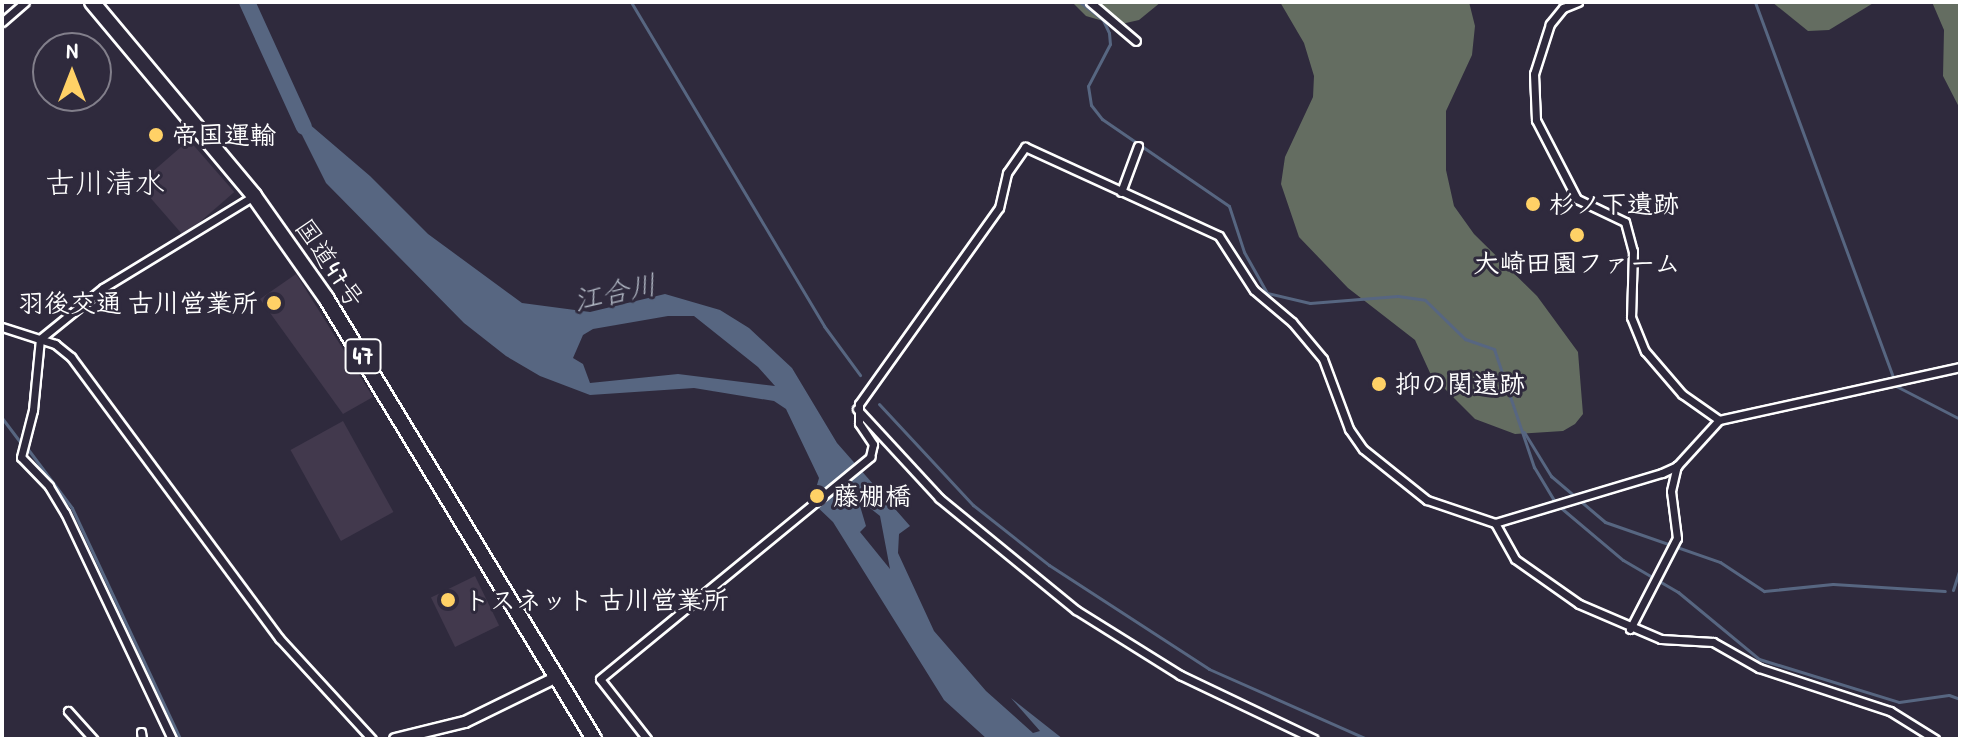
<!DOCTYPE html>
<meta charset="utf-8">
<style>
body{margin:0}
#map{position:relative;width:1962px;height:741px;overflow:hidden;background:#2f2a3d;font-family:"Patrick Hand","Klee One",sans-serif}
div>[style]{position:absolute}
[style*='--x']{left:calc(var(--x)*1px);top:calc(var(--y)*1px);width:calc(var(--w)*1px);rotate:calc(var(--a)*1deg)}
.built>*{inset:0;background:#42394d;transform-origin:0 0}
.green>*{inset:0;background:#646d61}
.water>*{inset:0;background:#576681}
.stream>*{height:3px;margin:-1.5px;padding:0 1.5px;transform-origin:1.5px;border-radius:1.5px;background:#576681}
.river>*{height:16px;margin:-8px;padding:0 8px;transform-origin:8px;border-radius:8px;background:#576681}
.roads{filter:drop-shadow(2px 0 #fff) drop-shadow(-2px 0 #fff) drop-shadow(0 2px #fff) drop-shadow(0 -2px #fff)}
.street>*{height:7px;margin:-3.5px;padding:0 3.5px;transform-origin:3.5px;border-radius:3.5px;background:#2f2a3d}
.secondary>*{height:10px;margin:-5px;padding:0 5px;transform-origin:5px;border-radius:5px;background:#2f2a3d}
.highway>*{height:14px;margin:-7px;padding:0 7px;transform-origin:7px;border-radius:7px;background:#2f2a3d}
.dots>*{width:22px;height:22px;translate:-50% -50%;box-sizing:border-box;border:4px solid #2f2a3d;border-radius:50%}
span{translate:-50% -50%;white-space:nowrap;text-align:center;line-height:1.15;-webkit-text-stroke:6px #2f2a3d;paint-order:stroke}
.shield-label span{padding:2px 6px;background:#2f2a3d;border:2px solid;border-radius:6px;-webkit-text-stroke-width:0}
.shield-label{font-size:24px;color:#fff;font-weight:700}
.poi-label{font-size:26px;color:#fff;font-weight:700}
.left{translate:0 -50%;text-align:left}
.right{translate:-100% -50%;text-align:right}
.street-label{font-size:26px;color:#fff}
.water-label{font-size:28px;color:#b3bac6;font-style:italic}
.quarter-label{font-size:30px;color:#fff}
.frame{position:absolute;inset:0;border:4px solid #fff;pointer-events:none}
.north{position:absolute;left:32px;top:32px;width:80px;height:80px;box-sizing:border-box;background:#2f2a3d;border:2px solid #827f8b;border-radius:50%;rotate:0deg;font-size:22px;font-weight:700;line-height:32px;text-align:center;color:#fff}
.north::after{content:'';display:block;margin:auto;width:28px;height:36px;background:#ffd166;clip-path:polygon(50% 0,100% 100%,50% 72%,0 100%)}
</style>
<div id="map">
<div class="built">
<div style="left:189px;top:140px;width:69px;height:67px;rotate:49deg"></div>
<div style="clip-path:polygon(296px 274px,373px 397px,343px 414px,260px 299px)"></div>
<div style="left:343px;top:421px;width:104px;height:60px;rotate:61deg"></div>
<div style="left:475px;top:576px;width:55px;height:49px;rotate:64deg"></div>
</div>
<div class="green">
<div style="clip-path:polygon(1072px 2px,1161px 2px,1139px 20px,1117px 25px,1086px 16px)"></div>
<div style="clip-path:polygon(1280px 2px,1469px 2px,1475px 26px,1472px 55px,1446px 111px,1446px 170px,1454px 206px,1474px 234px,1537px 296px,1578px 352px,1583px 414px,1575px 424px,1563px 431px,1515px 434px,1475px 419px,1431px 375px,1415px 340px,1348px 288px,1299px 237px,1281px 184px,1285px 157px,1313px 97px,1314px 76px,1304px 43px)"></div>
<div style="clip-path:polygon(1772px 2px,1875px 2px,1829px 30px,1808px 31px)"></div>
<div style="clip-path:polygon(1932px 2px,1960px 2px,1960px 109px,1943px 76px,1944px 30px)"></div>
</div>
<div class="water">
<div style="clip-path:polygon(evenodd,287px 105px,370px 176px,428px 234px,522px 303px,590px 312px,665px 294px,720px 310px,749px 328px,792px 368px,837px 443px,910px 526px,899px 534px,898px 553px,934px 631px,986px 691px,1033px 733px,1040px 731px,1011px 698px,1063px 739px,987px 739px,944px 700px,833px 522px,812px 502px,819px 478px,786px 409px,774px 401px,694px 388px,590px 395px,540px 376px,506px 356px,464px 323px,326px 183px,287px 105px,668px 316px,694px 316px,758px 367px,775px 386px,678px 374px,590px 383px,583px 364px,573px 358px,583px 335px,593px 329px,668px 316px,287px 105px,863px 492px,865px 504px,880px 516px,890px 569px,860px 532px,866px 526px,857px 496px,863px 492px)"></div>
</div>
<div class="stream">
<div style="--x:631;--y:2;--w:377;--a:59.2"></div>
<div style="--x:824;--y:326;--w:61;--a:53.7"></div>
<div style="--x:1080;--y:2;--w:29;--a:38"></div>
<div style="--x:1103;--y:20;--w:14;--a:65"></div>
<div style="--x:1109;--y:33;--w:11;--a:85"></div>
<div style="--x:1110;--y:44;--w:47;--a:117.6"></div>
<div style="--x:1088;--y:86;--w:19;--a:81"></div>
<div style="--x:1091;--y:105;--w:18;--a:52"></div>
<div style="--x:1102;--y:119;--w:154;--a:34.4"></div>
<div style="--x:1229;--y:206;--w:48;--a:71.9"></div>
<div style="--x:1244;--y:252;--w:47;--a:60.7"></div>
<div style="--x:1267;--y:293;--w:44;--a:13.1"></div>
<div style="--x:1310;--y:303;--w:88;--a:-4.5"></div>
<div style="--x:1398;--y:296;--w:27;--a:8"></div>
<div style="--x:1425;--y:300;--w:56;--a:44.3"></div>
<div style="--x:1465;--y:339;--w:31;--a:19"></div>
<div style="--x:1494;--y:349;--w:125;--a:71.3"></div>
<div style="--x:1534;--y:467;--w:41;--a:59"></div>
<div style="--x:1755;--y:2;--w:409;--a:69.8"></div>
<div style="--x:1896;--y:386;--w:72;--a:27.3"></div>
<div style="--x:879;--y:404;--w:138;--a:47.1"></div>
<div style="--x:973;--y:505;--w:97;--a:38.3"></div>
<div style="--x:1049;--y:565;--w:191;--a:33"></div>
<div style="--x:1209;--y:669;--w:173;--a:23.9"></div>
<div style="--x:2;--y:418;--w:31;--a:53"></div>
<div style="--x:1524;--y:432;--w:52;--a:58.5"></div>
<div style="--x:1551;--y:476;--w:71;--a:40.4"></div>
<div style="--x:1605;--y:522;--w:122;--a:19.2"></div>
<div style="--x:1720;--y:562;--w:53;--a:33.4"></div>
<div style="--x:1764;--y:591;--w:69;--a:-5.8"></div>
<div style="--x:1833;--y:584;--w:112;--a:3.6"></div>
<div style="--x:27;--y:448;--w:75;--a:53.1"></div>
<div style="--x:72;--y:508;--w:255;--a:64.9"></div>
<div style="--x:1560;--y:507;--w:82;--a:40.1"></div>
<div style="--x:1623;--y:560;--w:64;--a:30.2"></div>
<div style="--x:1678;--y:592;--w:105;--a:39.6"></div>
<div style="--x:1759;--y:659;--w:146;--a:17.1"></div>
<div style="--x:1899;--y:702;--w:50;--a:-8"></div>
<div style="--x:1949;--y:695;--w:12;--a:20"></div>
<div style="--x:1953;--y:590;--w:22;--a:-72"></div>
</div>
<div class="river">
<div style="--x:247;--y:2;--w:137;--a:65.5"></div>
</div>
<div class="roads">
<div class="street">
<div style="--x:1090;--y:2;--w:60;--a:40.3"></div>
<div style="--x:1578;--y:2;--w:16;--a:158"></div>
<div style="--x:1563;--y:8;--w:21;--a:129"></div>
<div style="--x:1550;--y:24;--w:52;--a:107.7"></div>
<div style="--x:1534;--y:74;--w:46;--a:87.5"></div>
<div style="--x:1536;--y:120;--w:89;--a:62.6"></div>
<div style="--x:1577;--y:199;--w:53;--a:25.6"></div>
<div style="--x:1625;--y:222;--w:30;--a:75"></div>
<div style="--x:1633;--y:251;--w:66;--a:91.7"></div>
<div style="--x:1631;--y:317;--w:37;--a:68"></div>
<div style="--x:1645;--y:351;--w:57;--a:49.3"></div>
<div style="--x:1682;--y:394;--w:45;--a:35.1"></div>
<div style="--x:2;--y:22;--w:30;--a:-41"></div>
<div style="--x:1121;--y:192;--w:49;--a:-69.7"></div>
<div style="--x:2;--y:327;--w:56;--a:17.8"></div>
<div style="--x:55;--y:344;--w:21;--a:39"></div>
<div style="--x:71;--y:357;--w:350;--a:53.5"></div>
<div style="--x:279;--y:638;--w:137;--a:47.4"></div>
<div style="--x:857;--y:409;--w:121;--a:47.3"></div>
<div style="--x:939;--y:498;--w:177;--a:39.3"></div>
<div style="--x:1076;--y:610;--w:123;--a:32"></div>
<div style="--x:1180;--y:675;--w:148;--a:25.5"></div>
<div style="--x:1495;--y:523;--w:41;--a:60.9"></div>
<div style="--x:1515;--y:559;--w:78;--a:35.1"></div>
<div style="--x:1579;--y:604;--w:89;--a:23.1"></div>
<div style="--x:1661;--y:639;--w:52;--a:3.3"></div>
<div style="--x:1713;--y:642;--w:53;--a:29.5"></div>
<div style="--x:1759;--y:668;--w:138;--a:18.2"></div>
<div style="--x:1890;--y:711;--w:53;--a:31.9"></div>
<div style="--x:1630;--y:629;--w:102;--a:-62.7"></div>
<div style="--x:1677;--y:538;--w:47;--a:-97.3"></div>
<div style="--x:1671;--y:491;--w:26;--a:-77"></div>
<div style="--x:68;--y:711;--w:38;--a:48"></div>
<div style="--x:141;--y:732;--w:7;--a:82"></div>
<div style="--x:172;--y:739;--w:250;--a:-115.3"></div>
<div style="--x:65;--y:513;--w:31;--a:-121"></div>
<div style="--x:49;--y:486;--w:40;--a:-134"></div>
<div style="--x:21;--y:457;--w:49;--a:-75.7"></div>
<div style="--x:33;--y:410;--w:71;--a:-84.4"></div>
<div style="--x:40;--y:339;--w:81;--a:-39"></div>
<div style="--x:103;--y:288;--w:177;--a:-31.4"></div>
<div style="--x:647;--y:739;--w:76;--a:-128.1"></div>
<div style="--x:600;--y:679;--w:350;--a:-39.4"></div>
<div style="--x:870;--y:457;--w:13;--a:-77"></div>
<div style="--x:873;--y:444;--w:25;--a:-124"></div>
<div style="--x:859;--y:423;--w:19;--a:-90"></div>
<div style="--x:859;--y:404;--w:241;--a:-54.5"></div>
<div style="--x:999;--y:208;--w:36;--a:-77"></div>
<div style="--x:1007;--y:173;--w:32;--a:-55"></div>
<div style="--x:1025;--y:147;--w:213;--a:24.6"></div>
<div style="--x:1219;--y:236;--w:64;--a:57.1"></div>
<div style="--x:1254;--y:290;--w:50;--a:40.1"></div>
<div style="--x:1292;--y:322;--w:48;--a:50"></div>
<div style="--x:1323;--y:359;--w:75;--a:69.6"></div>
<div style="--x:1349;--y:429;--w:24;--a:55"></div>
<div style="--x:1363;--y:449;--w:82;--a:38.6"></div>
<div style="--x:1427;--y:500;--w:72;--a:18.7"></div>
<div style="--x:1495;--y:523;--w:174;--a:-16.7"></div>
<div style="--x:1662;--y:473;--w:17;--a:-25"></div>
<div style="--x:1677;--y:466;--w:62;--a:-47.6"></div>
<div style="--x:1719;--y:420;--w:247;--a:-12.4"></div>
</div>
<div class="secondary">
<div style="--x:395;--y:739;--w:72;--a:-13.7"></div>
<div style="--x:465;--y:722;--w:100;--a:-26.1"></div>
</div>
<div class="highway">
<div style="--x:92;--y:2;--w:253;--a:50.1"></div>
<div style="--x:254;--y:196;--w:125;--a:54.8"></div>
<div style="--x:326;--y:298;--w:516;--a:58.71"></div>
</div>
</div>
<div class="dots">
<div style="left:156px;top:135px;background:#ffd166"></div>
<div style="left:1533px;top:204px;background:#ffd166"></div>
<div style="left:1577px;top:235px;background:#ffd166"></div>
<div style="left:274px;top:303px;background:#ffd166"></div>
<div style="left:1379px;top:384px;background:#ffd166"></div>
<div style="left:817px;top:496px;background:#ffd166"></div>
<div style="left:448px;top:600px;background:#ffd166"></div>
</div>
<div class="shield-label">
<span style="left:363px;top:356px">47</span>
</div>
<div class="poi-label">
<span class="left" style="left:172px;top:135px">帝国運輸</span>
<span class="left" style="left:1549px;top:204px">杉ノ下遺跡</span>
<span style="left:1577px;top:263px">大崎田園ファーム</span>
<span class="right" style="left:258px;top:303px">羽後交通 古川営業所</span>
<span class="left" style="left:1395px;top:384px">抑の関遺跡</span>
<span class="left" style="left:833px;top:496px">藤棚橋</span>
<span class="left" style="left:464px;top:600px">トスネット 古川営業所</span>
</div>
<div class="street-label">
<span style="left:330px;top:263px;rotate:56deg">国道47号</span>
</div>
<div class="water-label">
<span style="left:615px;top:292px;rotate:-12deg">江合川</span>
</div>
<div class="quarter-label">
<span style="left:105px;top:182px">古川清水</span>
</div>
<div class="frame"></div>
<div class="north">N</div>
</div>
